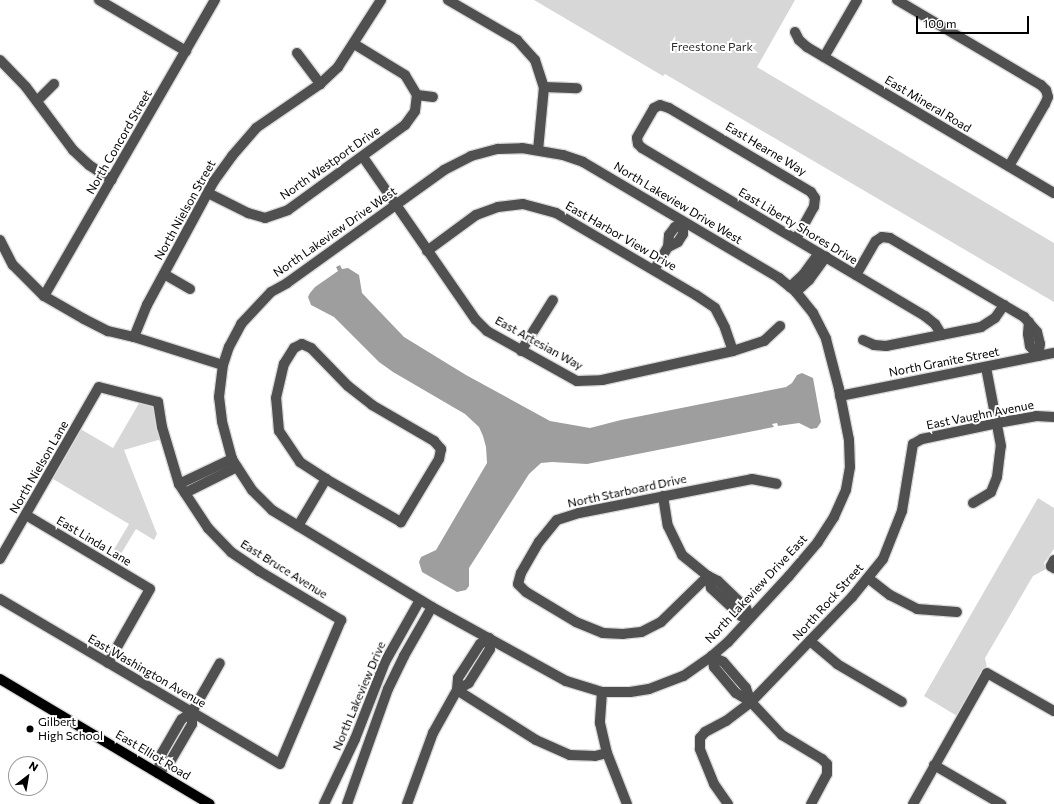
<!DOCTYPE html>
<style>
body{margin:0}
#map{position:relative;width:1054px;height:804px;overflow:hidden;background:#fff;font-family:Commissioner,sans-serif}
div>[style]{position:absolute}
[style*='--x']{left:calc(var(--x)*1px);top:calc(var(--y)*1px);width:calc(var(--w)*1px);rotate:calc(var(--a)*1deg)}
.green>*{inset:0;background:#d7d7d7}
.water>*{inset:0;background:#9e9e9e}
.roads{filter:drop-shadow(1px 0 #dbdbdb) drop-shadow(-1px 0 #dbdbdb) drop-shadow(0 1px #dbdbdb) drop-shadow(0 -1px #dbdbdb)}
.minor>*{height:10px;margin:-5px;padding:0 5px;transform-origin:5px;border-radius:5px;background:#505050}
.major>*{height:10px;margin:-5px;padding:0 5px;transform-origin:5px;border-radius:5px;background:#000}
.dots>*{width:11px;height:11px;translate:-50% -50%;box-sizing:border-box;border:2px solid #fff;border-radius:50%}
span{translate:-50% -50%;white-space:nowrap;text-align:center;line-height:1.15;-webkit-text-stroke:4px #fff;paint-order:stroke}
.park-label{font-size:12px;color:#2e2e2e}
.street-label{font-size:12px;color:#000}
.poi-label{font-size:12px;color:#000}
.left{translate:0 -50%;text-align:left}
.north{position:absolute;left:8px;top:756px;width:40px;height:40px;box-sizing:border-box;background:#fff;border:1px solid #999;border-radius:50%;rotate:31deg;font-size:11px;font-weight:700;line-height:16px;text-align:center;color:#000}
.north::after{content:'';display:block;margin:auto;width:14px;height:18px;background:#000;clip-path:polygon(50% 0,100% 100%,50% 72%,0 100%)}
.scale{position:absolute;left:916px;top:16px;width:113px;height:18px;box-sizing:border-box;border:2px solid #000;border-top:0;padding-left:5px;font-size:12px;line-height:14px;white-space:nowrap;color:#000;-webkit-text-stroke:3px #fff;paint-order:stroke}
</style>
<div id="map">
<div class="green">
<div style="clip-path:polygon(534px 0,795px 0,757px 67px,1054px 243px,1054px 302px,665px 74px,663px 76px)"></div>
<div style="clip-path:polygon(142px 398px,158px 402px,165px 438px,124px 450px,157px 534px,154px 540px,136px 529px,113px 567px,106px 563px,129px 524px,48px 476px,77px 427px,113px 448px)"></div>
<div style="clip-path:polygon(1038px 498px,1054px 508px,1054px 549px,1044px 563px,1046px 569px,1033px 576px,985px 658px,987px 668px,980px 673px,957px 716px,924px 696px)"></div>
</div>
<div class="water">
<div style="clip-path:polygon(340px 265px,342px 269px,348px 268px,359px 275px,362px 293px,404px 337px,466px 375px,550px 421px,590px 428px,621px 420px,786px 387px,792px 383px,797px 375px,802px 373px,813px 378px,821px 422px,817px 428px,811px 429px,799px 423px,778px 426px,777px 423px,772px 424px,774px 427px,587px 464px,552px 462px,541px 463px,529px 474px,469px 568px,469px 586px,466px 590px,457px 592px,422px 572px,419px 562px,421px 557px,436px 550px,487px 463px,486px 447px,483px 436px,479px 427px,465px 414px,393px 372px,379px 362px,334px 317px,311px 305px,308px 297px,310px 293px,315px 287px,338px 271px,336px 267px)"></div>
</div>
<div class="roads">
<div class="minor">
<div style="--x:99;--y:0;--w:101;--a:30.4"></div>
<div style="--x:448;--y:0;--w:80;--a:30.1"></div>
<div style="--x:517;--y:40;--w:27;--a:48"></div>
<div style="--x:535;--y:60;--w:28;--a:72"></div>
<div style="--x:544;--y:87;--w:63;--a:95.4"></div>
<div style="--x:897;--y:0;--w:167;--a:30.6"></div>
<div style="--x:1041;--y:85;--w:7;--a:45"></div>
<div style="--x:1046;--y:90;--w:7;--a:74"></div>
<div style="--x:1048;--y:97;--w:8;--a:113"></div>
<div style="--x:1045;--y:104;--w:72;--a:120.1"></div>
<div style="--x:795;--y:32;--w:9;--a:63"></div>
<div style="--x:799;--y:40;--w:11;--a:41"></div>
<div style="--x:807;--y:47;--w:287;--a:30.6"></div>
<div style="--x:297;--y:53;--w:39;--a:53"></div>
<div style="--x:824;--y:57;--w:66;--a:-59.9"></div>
<div style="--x:0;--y:60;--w:37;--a:46"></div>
<div style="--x:26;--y:87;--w:79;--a:53.3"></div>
<div style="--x:73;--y:150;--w:22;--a:43"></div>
<div style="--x:89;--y:165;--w:27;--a:33"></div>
<div style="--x:544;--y:87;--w:33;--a:2"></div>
<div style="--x:417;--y:95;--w:16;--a:7"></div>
<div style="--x:37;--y:101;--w:24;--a:-45"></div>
<div style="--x:522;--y:148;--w:42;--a:9.7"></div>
<div style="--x:563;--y:155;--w:21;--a:19"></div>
<div style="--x:583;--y:162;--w:228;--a:30.6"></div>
<div style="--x:779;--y:278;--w:22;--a:39"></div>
<div style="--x:796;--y:292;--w:27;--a:51"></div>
<div style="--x:813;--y:313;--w:29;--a:63"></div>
<div style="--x:826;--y:339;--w:52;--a:75.4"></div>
<div style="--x:839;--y:389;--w:52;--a:78.9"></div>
<div style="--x:849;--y:440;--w:27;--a:88"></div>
<div style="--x:850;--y:467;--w:23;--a:100"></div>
<div style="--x:846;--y:490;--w:30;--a:114"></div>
<div style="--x:834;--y:517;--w:30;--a:123"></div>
<div style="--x:818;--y:542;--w:45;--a:130.5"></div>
<div style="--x:789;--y:576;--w:90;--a:132.7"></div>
<div style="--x:728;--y:642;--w:21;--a:139"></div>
<div style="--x:712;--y:656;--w:35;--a:145"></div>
<div style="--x:683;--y:676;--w:36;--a:159"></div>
<div style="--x:649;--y:689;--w:19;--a:171"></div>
<div style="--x:630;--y:692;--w:28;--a:180"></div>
<div style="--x:602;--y:692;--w:38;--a:-163"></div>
<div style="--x:566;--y:681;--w:153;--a:-151.1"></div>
<div style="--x:432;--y:607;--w:187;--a:-148.8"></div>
<div style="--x:272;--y:510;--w:28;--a:-135"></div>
<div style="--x:252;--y:490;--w:37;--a:-123"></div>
<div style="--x:232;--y:459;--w:39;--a:-105"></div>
<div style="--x:222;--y:421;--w:24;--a:-97"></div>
<div style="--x:219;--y:397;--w:32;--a:-83"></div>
<div style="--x:223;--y:365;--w:19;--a:-72"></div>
<div style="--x:229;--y:347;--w:26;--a:-62"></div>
<div style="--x:241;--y:324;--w:44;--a:-46.8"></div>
<div style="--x:271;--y:292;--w:18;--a:-29"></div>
<div style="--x:287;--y:283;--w:193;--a:-35.7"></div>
<div style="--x:444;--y:170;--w:30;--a:-27"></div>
<div style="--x:471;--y:156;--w:28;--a:-15"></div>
<div style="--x:498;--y:149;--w:24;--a:-2"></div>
<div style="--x:363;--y:157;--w:198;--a:55.3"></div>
<div style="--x:476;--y:320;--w:16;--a:45"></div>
<div style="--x:487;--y:331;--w:103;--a:29.1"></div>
<div style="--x:577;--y:381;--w:25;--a:-2"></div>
<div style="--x:602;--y:380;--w:134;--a:-12.5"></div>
<div style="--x:733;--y:351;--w:33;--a:-18"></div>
<div style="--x:764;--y:341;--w:22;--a:-43"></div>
<div style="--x:208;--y:193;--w:45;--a:26.6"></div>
<div style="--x:248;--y:213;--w:18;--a:16"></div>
<div style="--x:265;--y:218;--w:24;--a:-19"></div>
<div style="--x:288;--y:210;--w:145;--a:-36"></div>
<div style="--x:405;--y:125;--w:17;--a:-54"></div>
<div style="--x:415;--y:111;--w:16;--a:-83"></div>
<div style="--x:417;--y:95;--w:23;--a:-121"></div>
<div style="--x:405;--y:75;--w:60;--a:-148.7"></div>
<div style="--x:796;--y:239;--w:37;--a:-61"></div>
<div style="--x:814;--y:207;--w:9;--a:-84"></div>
<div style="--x:815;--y:198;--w:7;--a:-124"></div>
<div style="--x:811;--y:192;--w:165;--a:-149.4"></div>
<div style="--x:669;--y:108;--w:9;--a:-162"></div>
<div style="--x:660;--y:105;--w:7;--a:153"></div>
<div style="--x:654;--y:108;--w:34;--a:120"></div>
<div style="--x:637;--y:138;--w:6;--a:81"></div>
<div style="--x:638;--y:144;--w:6;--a:45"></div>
<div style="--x:642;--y:148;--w:329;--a:30.7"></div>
<div style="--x:925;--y:316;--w:13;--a:39"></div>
<div style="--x:935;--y:324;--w:13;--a:58"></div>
<div style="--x:0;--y:240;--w:28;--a:63"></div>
<div style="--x:13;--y:265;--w:44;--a:45"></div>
<div style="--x:44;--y:296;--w:46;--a:29.9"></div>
<div style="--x:84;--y:319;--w:27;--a:27"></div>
<div style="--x:108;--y:331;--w:27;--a:13"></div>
<div style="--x:134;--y:337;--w:93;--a:17.5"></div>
<div style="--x:427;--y:251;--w:61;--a:-36.3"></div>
<div style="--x:476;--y:215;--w:23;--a:-20"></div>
<div style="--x:498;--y:207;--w:25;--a:-7"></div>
<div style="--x:523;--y:204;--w:34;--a:15"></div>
<div style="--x:556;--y:213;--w:162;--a:30.4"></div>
<div style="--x:696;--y:295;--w:23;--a:34"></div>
<div style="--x:715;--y:308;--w:22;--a:63"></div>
<div style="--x:725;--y:328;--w:24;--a:71"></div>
<div style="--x:654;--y:270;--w:27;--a:-59"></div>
<div style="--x:668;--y:247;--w:12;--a:-85"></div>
<div style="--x:669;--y:235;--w:10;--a:-53"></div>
<div style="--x:675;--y:227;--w:9;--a:-32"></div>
<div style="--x:683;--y:222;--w:12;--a:90"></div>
<div style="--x:683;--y:234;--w:9;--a:122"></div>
<div style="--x:678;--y:242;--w:11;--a:153"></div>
<div style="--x:164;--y:274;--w:30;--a:30"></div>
<div style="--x:856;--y:275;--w:39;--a:-60"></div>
<div style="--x:876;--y:241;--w:7;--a:-34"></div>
<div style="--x:882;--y:237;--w:8;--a:7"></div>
<div style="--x:890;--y:238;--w:156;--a:30.5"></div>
<div style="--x:1024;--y:317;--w:20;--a:49"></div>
<div style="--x:1037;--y:332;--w:12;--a:76"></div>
<div style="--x:1040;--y:344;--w:12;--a:99"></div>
<div style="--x:790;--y:287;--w:18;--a:-43"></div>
<div style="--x:803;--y:275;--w:27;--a:-54"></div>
<div style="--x:796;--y:292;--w:18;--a:-43"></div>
<div style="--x:809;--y:280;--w:29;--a:-54"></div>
<div style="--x:44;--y:296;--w:342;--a:-60"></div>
<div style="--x:1029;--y:322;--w:12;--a:95"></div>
<div style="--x:1028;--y:334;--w:12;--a:81"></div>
<div style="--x:1030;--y:346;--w:13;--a:51"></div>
<div style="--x:134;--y:337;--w:35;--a:-68"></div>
<div style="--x:147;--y:305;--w:141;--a:-61.6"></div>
<div style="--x:214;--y:181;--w:31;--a:-54"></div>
<div style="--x:232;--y:156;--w:37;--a:-49"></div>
<div style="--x:256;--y:128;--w:78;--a:-34.5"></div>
<div style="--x:320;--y:84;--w:25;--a:-43"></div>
<div style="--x:338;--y:67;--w:80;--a:-57.3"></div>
<div style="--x:863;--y:340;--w:12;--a:24"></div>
<div style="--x:874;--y:345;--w:12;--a:5"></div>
<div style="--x:886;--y:346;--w:97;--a:-11.3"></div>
<div style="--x:981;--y:327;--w:17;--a:-33"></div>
<div style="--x:995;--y:318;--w:16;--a:-55"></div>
<div style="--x:302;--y:344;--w:10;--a:24"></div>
<div style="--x:311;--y:348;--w:53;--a:45.8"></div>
<div style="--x:348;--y:386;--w:31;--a:38"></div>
<div style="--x:372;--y:405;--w:72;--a:30.1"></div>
<div style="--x:434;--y:441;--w:11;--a:49"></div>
<div style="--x:441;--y:449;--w:10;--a:101"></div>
<div style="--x:439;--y:459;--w:74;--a:121.1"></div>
<div style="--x:401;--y:522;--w:86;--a:-150.2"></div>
<div style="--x:326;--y:479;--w:31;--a:-147"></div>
<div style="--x:300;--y:462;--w:37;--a:-124"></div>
<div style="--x:279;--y:431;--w:33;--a:-95"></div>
<div style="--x:276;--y:398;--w:35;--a:-77"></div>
<div style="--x:284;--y:364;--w:19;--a:-58"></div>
<div style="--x:294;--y:348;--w:9;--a:-27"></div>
<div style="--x:521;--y:351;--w:60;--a:-57.9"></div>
<div style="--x:840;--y:396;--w:218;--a:-11.4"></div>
<div style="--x:179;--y:484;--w:59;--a:-25.3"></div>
<div style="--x:185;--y:493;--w:58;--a:-26.6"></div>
<div style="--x:663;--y:496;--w:30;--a:81"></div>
<div style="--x:668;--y:526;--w:32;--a:64"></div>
<div style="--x:682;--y:555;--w:33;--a:39"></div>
<div style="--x:708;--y:576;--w:11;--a:27"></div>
<div style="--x:718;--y:581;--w:39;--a:44"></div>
<div style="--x:746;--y:608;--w:10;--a:66"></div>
<div style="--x:973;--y:503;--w:21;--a:-31"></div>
<div style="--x:991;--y:492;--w:16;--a:-68"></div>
<div style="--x:997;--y:477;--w:31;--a:-83"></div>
<div style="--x:1001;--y:446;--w:80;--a:-100.8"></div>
<div style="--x:26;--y:515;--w:144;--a:30.8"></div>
<div style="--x:150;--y:589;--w:85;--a:119.6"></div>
<div style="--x:298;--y:526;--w:55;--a:-59.2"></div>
<div style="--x:0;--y:559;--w:198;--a:-60.1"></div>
<div style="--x:99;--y:387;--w:61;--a:14.3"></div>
<div style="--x:158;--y:402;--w:25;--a:81"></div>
<div style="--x:162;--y:427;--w:59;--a:73.4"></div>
<div style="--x:179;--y:484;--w:53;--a:56.6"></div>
<div style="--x:208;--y:528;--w:33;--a:46"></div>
<div style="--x:231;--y:552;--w:34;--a:34"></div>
<div style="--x:259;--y:571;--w:96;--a:30.9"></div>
<div style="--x:341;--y:620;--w:156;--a:113"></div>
<div style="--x:280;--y:764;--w:325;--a:-149.5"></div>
<div style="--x:1054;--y:560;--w:7;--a:117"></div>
<div style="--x:1051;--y:566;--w:4;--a:34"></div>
<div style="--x:708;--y:576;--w:66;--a:135.6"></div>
<div style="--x:661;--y:622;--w:22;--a:153"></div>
<div style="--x:641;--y:632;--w:18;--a:174"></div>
<div style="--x:623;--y:634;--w:20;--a:-177"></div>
<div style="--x:603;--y:633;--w:29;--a:-158"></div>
<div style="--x:576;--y:622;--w:58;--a:-149"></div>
<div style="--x:526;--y:592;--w:11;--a:-135"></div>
<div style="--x:518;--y:584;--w:11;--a:-75"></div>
<div style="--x:521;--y:573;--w:36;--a:-60"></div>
<div style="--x:539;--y:542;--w:28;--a:-51"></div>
<div style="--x:557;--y:520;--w:23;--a:-18"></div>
<div style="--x:579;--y:513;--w:176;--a:-11.1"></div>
<div style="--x:752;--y:479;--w:25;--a:11"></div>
<div style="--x:708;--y:576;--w:12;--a:76"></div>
<div style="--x:711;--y:588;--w:41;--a:43"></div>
<div style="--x:741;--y:616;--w:9;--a:6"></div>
<div style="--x:868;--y:578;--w:28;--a:38"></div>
<div style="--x:890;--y:595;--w:30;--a:27"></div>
<div style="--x:917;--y:609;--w:40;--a:4.3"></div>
<div style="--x:810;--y:641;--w:35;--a:40"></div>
<div style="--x:837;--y:664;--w:75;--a:30.3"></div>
<div style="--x:457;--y:690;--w:93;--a:32.3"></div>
<div style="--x:536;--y:740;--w:37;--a:24"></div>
<div style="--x:570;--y:755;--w:25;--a:2"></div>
<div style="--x:595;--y:756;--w:12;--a:-14"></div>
<div style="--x:602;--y:692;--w:31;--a:94"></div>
<div style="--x:600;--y:723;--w:31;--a:77"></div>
<div style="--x:607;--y:753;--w:55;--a:68.6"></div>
<div style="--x:751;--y:702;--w:15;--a:-110"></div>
<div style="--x:746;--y:688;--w:35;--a:-131"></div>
<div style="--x:723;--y:662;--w:13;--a:-151"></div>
<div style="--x:712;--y:656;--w:11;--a:80"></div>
<div style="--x:714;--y:667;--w:34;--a:50"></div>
<div style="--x:736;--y:693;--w:17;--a:31"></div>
<div style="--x:751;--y:702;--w:45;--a:46.8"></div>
<div style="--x:782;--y:735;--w:47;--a:31"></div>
<div style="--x:822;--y:759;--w:7;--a:45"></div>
<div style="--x:827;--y:764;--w:10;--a:90"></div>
<div style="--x:827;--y:774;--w:34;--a:118"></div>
<div style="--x:934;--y:765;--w:78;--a:30.2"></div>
<div style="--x:158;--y:773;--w:20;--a:-79"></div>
<div style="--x:162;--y:753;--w:39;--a:-60"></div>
<div style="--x:182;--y:719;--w:12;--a:-35"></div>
<div style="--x:192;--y:712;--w:56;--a:-60.3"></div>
<div style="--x:158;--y:773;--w:16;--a:-43"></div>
<div style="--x:170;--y:762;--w:44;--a:-59.9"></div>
<div style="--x:192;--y:724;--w:12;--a:-90"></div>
<div style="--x:324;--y:804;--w:72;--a:-64.5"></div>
<div style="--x:355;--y:739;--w:83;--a:-68.7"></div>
<div style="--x:385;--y:662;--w:71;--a:-60.6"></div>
<div style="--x:347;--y:804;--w:122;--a:-70.4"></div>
<div style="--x:388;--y:689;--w:37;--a:-64"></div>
<div style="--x:404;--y:656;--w:56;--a:-60.3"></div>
<div style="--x:407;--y:804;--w:76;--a:-69.9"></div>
<div style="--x:433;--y:733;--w:49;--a:-60.8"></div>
<div style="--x:457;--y:690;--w:12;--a:-85"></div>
<div style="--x:458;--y:678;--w:40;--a:-57.1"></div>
<div style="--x:480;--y:644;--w:11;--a:-34"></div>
<div style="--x:489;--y:638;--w:11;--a:85"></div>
<div style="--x:490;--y:649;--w:40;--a:122"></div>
<div style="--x:469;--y:683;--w:14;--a:150"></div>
<div style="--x:728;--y:804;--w:24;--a:-125"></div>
<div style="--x:714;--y:784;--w:38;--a:-112"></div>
<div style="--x:700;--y:749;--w:11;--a:-90"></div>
<div style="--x:700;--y:738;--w:8;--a:-50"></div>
<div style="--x:705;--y:732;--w:24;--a:-28"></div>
<div style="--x:726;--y:721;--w:31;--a:-37"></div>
<div style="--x:751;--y:702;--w:146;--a:-46.1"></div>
<div style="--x:852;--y:597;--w:49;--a:-50.8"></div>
<div style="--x:883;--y:559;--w:52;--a:-68.4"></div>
<div style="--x:902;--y:511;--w:68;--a:-80.7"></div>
<div style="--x:913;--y:444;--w:10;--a:-29"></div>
<div style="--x:922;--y:439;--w:77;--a:-12"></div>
<div style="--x:997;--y:423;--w:40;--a:-10"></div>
<div style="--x:1036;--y:416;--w:18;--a:3"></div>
<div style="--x:913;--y:804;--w:150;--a:-60.5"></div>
<div style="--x:987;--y:673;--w:77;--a:29.6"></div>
</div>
<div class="major">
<div style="--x:0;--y:679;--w:244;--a:30.8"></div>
</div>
</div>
<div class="dots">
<div style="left:30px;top:729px;background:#000"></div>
</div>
<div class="park-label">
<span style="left:712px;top:47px">Freestone Park</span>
</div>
<div class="street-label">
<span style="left:928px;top:104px;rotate:31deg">East Mineral Road</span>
<span style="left:119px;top:142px;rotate:-60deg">North Concord Street</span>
<span style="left:766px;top:149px;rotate:31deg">East Hearne Way</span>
<span style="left:330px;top:163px;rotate:-35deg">North Westport Drive</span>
<span style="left:678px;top:203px;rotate:31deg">North Lakeview Drive West</span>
<span style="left:185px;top:210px;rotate:-61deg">North Nielson Street</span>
<span style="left:798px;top:226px;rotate:31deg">East Liberty Shores Drive</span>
<span style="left:335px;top:232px;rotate:-35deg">North Lakeview Drive West</span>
<span style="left:621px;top:236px;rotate:30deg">East Harbor View Drive</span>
<span style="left:539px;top:343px;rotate:29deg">East Artesian Way</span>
<span style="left:944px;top:362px;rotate:-11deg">North Granite Street</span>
<span style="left:980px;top:415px;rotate:-11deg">East Vaughn Avenue</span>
<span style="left:39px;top:467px;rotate:-60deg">North Nielson Lane</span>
<span style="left:627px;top:491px;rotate:-12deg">North Starboard Drive</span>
<span style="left:94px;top:541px;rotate:31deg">East Linda Lane</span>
<span style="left:284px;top:569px;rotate:32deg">East Bruce Avenue</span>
<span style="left:756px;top:589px;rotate:-47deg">North Lakeview Drive East</span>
<span style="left:828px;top:602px;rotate:-48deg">North Rock Street</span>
<span style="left:147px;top:671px;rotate:30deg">East Washington Avenue</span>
<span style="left:359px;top:696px;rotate:-67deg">North Lakeview Drive</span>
<span style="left:153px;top:755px;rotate:31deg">East Elliot Road</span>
</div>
<div class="poi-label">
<span class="left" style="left:38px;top:729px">Gilbert<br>High School</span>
</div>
<div class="north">N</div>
<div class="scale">100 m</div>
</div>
